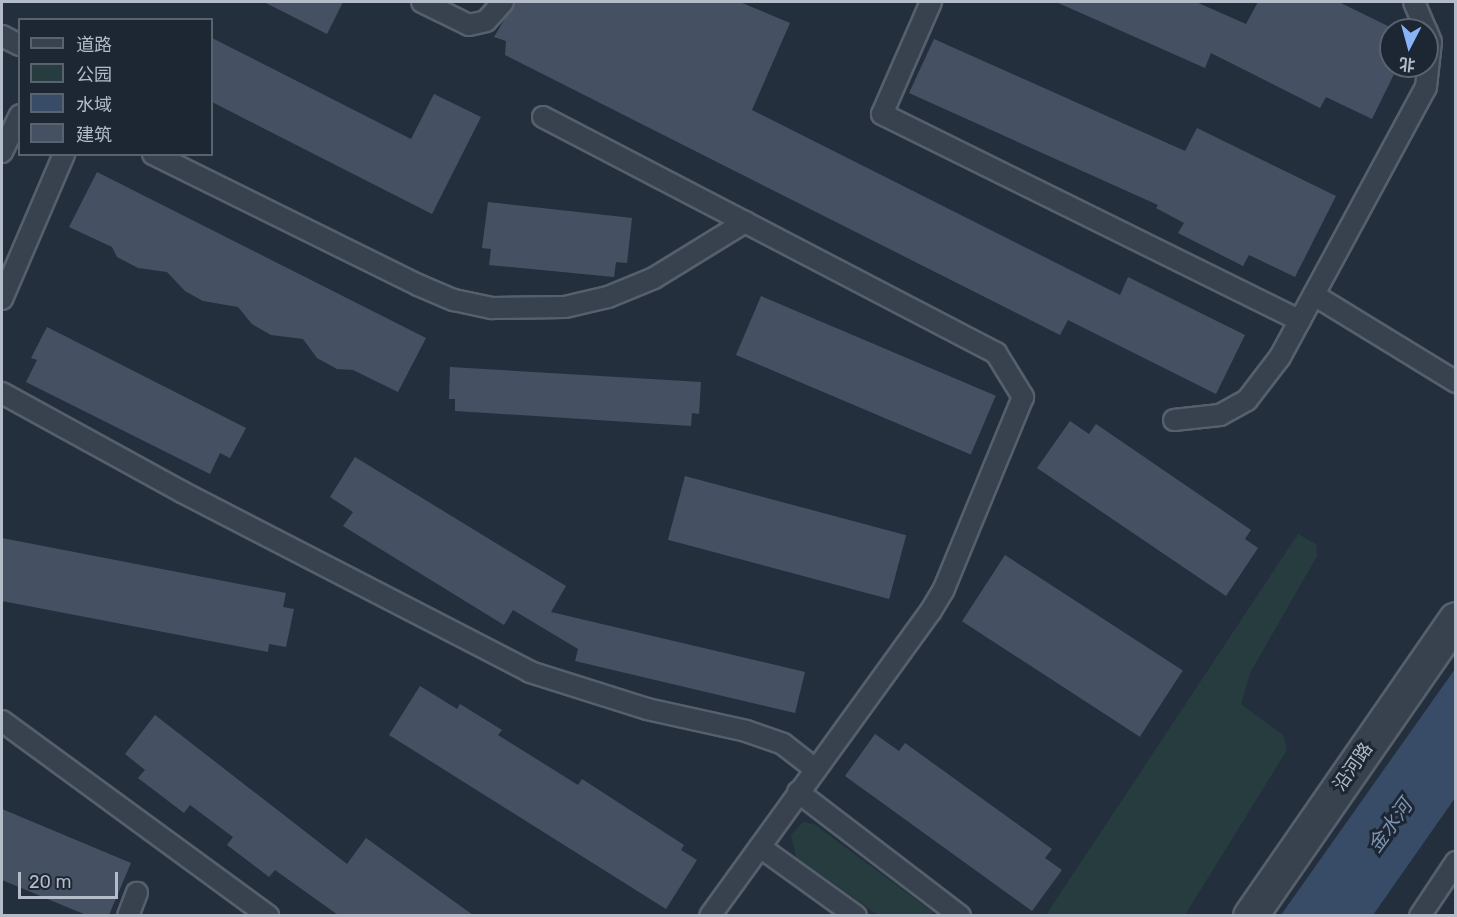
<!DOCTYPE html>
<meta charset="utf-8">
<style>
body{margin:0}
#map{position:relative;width:1457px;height:917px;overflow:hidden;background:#242f3e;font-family:Rubik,"Noto Sans SC",sans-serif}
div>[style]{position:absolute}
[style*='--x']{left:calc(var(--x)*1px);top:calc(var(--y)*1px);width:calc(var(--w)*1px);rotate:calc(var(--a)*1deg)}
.green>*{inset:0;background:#263c3f}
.water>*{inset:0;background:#394c67}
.building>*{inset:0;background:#455162;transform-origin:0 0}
.roads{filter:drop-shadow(2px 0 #565f6c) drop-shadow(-2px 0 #565f6c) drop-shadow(0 2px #565f6c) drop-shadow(0 -2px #565f6c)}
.lane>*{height:20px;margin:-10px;padding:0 10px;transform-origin:10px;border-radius:10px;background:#38414e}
.street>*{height:33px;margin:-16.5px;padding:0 16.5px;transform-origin:16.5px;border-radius:16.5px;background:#38414e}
span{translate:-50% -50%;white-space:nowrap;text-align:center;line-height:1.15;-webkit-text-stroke:6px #1d2633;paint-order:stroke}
.street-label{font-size:18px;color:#b4bcc9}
.water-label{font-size:20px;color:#7c92b1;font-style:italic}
.frame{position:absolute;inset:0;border:3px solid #b4bcc9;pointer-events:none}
.legend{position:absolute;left:18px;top:18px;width:195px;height:138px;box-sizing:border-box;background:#1d2633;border:2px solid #59626f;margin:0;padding:8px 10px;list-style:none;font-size:18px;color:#b4bcc9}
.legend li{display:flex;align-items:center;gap:12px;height:30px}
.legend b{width:30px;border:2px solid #59626f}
.north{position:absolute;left:1379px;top:18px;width:60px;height:60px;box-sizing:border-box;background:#1d2633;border:2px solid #59626f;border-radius:50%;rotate:186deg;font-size:16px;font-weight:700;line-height:24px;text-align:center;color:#b4bcc9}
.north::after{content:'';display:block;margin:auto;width:21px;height:27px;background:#8ab4f8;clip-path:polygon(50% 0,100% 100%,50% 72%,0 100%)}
.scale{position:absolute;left:18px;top:872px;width:100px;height:27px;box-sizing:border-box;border:3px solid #b4bcc9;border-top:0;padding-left:8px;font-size:18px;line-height:21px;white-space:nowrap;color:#b4bcc9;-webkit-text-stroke:4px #1d2633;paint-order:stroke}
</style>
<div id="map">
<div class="green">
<div style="clip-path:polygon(1298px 534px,1316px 544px,1317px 556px,1250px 673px,1241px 704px,1283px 735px,1287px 750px,1185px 915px,1046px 915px)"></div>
<div style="clip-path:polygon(803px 822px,814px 824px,933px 912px,930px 915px,878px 915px,796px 857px,791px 835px)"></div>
</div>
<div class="water">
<div style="clip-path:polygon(1455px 669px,1455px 798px,1373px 915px,1281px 915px)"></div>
</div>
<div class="building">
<div style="clip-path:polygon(264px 2px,343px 2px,327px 34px)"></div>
<div style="clip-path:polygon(515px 2px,740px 2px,790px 23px,752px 110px,1120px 295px,1128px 277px,1245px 335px,1216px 394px,1068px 320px,1060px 335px,505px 55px,506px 41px,494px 37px)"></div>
<div style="clip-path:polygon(1056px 2px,1196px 2px,1246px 24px,1258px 2px,1339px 2px,1396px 30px,1391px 30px,1391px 66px,1398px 66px,1372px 119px,1326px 97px,1320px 108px,1211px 53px,1205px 68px)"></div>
<div style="clip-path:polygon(212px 38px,411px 139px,434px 94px,481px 117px,432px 214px,212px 102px)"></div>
<div style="clip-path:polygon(934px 39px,1185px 151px,1197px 128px,1336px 196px,1295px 277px,1249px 255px,1243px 266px,1178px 233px,1184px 223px,1156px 208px,1158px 205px,909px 93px)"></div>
<div style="clip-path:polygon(97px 172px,426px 338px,398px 392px,353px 370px,337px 369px,317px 358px,303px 339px,271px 335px,252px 324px,238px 307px,203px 301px,185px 291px,167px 272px,138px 268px,117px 257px,112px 247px,69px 227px)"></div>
<div style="clip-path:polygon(488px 202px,632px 218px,627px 263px,616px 262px,614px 277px,489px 265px,491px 249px,482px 248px)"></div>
<div style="left:761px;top:296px;width:255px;height:64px;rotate:23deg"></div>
<div style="clip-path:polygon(47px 327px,246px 428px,230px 458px,220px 453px,210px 474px,26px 382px,37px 360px,31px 358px)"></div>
<div style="clip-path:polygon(450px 367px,701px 382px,699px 414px,692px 413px,691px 426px,455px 411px,455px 399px,449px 399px)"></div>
<div style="clip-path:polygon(1070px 421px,1089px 434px,1096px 424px,1251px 530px,1245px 539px,1258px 548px,1226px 596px,1037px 468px)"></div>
<div style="clip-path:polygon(355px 457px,566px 586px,551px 612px,805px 672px,795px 713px,575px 661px,578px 649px,513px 610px,504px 625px,343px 526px,353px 512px,330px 497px)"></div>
<div style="left:685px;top:476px;width:229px;height:66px;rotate:15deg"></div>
<div style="clip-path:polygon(2px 538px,286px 593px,283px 607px,294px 609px,286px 647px,269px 644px,268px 652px,2px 601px)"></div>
<div style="left:1005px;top:555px;width:212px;height:79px;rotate:33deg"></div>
<div style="clip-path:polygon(420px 686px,457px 709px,460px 704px,502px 730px,498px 735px,578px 785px,582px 779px,684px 845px,681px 850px,697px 860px,666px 909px,389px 735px)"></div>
<div style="clip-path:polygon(155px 715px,347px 864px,366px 838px,473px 915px,338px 915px,275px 870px,269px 877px,227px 845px,233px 837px,190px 805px,184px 813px,138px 778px,145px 770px,125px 754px)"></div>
<div style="clip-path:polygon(875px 734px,899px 751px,905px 743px,1052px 849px,1045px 858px,1062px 870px,1032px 911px,845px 776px)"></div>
<div style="clip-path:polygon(2px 809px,131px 863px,109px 915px,86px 915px,2px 880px)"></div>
</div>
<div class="roads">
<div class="lane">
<div style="--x:422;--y:2;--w:52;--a:26.1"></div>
<div style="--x:469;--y:25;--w:17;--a:-13"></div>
<div style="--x:486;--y:21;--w:25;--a:-48"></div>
<div style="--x:931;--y:2;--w:122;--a:113.6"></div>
<div style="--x:882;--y:114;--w:466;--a:26.3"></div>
<div style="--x:1414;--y:2;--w:30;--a:67"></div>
<div style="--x:2;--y:36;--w:20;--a:27"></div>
<div style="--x:543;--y:117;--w:511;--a:27.52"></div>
<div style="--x:996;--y:353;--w:52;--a:58.5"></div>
<div style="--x:1023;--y:397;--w:208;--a:112.4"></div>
<div style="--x:944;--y:589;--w:27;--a:121"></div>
<div style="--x:930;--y:612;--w:375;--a:125.9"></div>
<div style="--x:2;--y:152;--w:41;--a:-64.1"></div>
<div style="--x:153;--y:154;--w:296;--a:26.3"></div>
<div style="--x:418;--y:285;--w:39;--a:23"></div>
<div style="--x:454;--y:300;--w:39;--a:12"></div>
<div style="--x:492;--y:308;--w:73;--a:-0.8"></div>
<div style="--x:565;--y:307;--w:44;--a:-13.1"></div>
<div style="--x:608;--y:297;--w:50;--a:-22.4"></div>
<div style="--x:654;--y:278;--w:107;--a:-31.6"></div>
<div style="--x:1314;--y:295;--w:167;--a:31.5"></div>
<div style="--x:2;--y:299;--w:158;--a:-66.8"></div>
<div style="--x:2;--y:393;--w:205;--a:28.8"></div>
<div style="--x:182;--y:492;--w:392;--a:27.3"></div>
<div style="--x:530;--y:672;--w:123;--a:17.5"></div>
<div style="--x:647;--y:709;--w:101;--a:12.5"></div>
<div style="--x:746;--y:731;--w:39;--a:19"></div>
<div style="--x:783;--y:744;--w:41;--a:38"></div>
<div style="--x:1174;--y:420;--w:46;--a:-6.2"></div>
<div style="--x:1220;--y:415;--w:31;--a:-29"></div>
<div style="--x:1247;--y:400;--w:54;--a:-52.5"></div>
<div style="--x:1280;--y:357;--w:307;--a:-61.6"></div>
<div style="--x:1426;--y:87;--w:45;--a:-83.7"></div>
<div style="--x:1431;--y:42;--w:11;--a:-112"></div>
<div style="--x:2;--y:721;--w:330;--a:36.2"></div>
<div style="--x:798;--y:792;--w:204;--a:37.4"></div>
<div style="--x:760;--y:847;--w:118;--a:35.7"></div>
<div style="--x:128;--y:916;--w:25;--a:-69"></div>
<div style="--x:1420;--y:916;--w:65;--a:-56.3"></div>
</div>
<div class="street">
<div style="--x:1250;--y:916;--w:361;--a:-55.3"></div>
</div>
</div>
<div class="street-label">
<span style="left:1353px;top:767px;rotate:-55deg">沿河路</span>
</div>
<div class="water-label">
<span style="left:1390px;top:826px;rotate:-54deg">金水河</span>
</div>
<div class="frame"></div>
<ul class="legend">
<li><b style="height:8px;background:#38414e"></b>道路</li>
<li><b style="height:16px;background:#263c3f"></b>公园</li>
<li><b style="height:16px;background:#394c67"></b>水域</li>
<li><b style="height:16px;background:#455162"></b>建筑</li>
</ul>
<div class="north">北</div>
<div class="scale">20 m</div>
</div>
